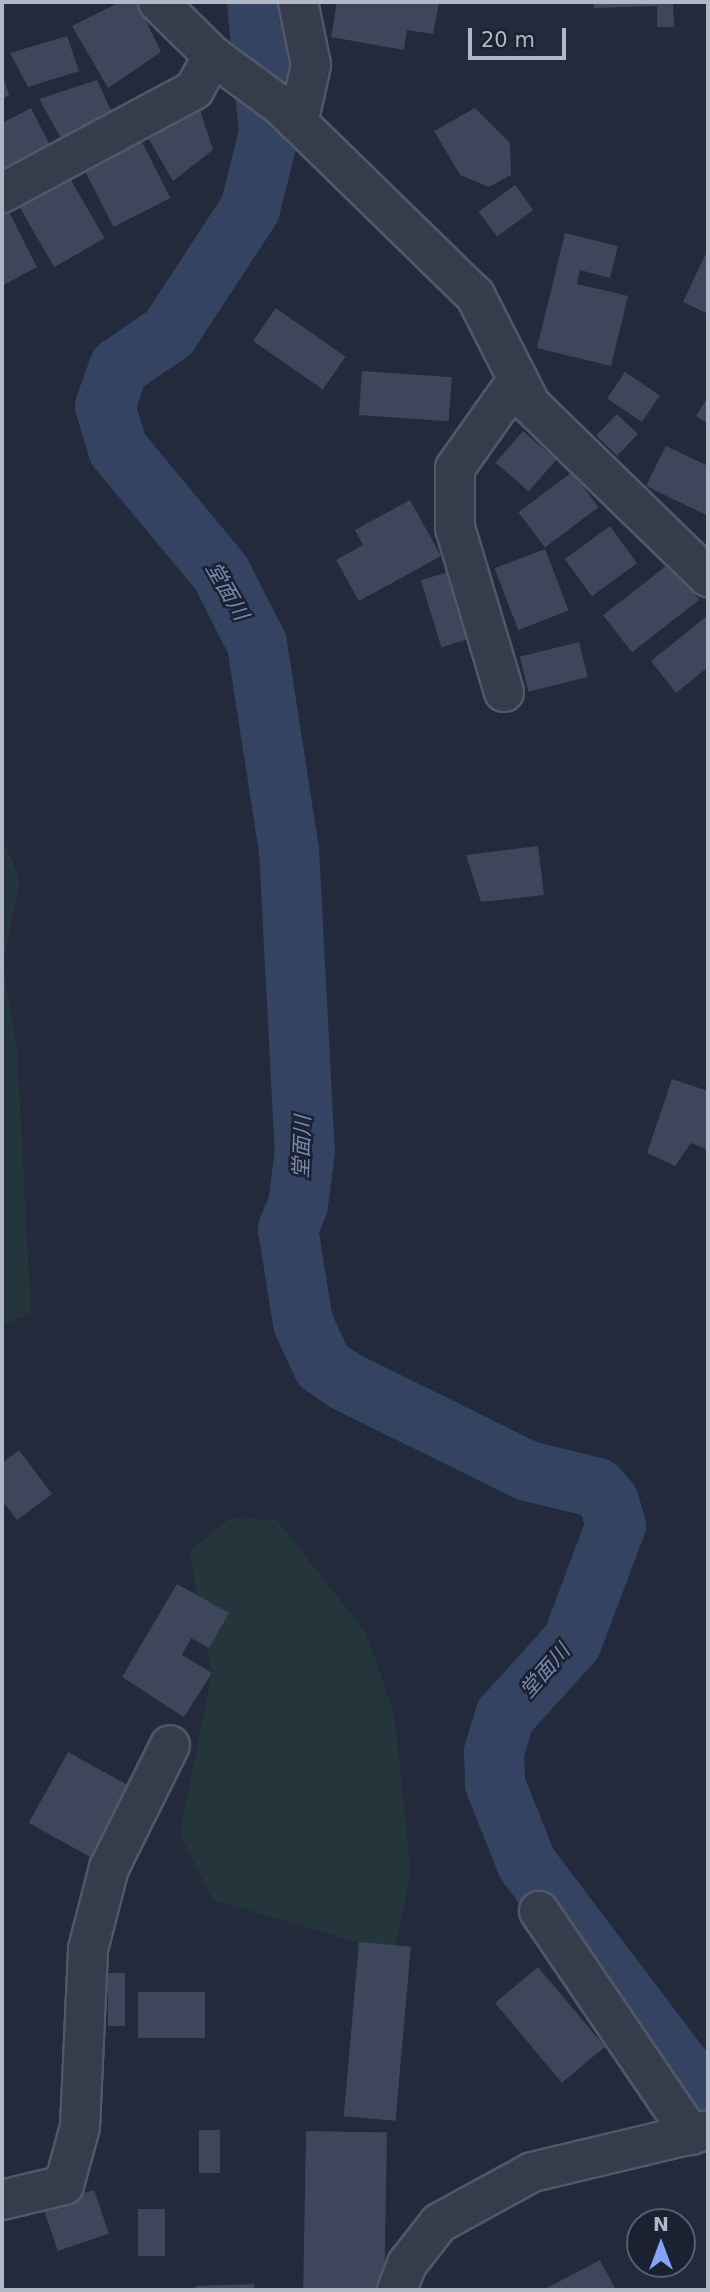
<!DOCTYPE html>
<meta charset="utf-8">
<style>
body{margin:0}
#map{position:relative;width:710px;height:2292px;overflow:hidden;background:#222a3b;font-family:"DejaVu Sans","Noto Sans JP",sans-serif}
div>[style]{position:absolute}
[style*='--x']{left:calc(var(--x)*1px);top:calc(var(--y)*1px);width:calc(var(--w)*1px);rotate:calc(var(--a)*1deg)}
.green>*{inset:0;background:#24363c}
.river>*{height:60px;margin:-30px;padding:0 30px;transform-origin:30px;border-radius:30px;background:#354363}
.building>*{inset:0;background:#3e465b;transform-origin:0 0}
.roads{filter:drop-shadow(2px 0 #515766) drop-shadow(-2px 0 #515766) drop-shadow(0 2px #515766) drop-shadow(0 -2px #515766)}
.minor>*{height:38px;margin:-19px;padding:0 19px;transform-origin:19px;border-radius:19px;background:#353c4b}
span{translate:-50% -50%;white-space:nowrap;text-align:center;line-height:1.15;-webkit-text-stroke:5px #1b2130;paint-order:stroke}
.water-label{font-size:21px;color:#7889b0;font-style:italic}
.frame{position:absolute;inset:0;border:4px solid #b1b7c7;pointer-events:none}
.north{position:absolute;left:626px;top:2208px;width:70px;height:70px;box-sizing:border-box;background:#1b2130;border:2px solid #575d6c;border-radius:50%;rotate:0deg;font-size:19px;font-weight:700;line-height:28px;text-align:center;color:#b1b7c7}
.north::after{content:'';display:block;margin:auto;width:24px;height:32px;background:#83a4f9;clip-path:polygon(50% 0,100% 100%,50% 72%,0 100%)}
.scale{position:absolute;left:468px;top:28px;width:98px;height:32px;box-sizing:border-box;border:4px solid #b1b7c7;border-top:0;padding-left:9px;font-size:21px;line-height:24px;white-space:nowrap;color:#b1b7c7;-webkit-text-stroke:5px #1b2130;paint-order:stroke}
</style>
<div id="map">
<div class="green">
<div style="clip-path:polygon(2px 837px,20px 880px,3px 964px,17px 1051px,31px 1313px,2px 1325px)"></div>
<div style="clip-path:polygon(230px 1518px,277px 1520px,366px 1633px,394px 1713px,411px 1872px,394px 1953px,213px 1900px,180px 1834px,212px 1673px,189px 1552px)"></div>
</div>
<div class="river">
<div style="--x:257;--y:2;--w:132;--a:84.8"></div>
<div style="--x:269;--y:133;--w:78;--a:104"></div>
<div style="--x:250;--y:209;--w:148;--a:123.2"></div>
<div style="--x:169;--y:333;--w:60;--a:145.8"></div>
<div style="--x:119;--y:367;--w:41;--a:109.7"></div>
<div style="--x:105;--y:406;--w:45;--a:73.2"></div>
<div style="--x:118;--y:449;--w:161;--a:50.3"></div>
<div style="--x:221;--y:573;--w:80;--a:63.1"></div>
<div style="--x:257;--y:644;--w:208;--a:81.2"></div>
<div style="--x:289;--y:850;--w:301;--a:87"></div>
<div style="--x:305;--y:1151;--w:54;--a:97.4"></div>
<div style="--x:298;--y:1205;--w:26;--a:113"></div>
<div style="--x:288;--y:1229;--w:95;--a:80.9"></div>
<div style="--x:303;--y:1323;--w:47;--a:65.1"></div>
<div style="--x:323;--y:1366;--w:29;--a:34"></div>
<div style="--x:347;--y:1382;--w:202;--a:26.2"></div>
<div style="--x:528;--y:1471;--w:71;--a:13.8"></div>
<div style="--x:597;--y:1488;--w:18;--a:49"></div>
<div style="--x:609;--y:1502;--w:24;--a:73"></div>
<div style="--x:616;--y:1525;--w:125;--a:110.6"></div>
<div style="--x:572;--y:1642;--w:100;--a:132.2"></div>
<div style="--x:505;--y:1716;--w:38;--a:107"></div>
<div style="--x:494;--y:1752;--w:32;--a:88"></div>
<div style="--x:495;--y:1784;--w:86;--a:68.2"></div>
<div style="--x:527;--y:1864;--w:300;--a:52.9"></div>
</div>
<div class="building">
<div style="clip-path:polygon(120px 2px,137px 2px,161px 52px,108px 88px,72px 26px)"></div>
<div style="clip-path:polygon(337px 2px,439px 2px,433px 34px,407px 30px,404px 50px,331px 37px)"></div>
<div style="clip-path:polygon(594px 2px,673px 2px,674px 27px,657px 27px,657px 6px,594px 8px)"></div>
<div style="clip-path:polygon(67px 36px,79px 71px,28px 87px,10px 53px)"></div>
<div style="clip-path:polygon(2px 74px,9px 95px,2px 99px)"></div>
<div style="clip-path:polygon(97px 80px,117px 124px,66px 147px,39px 99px)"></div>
<div style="clip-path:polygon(31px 108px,52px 149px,2px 172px,2px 123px)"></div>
<div style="clip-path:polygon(475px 108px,510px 143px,511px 175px,489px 187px,460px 175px,434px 131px)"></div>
<div style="clip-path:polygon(200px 110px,213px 150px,173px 181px,144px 131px)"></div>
<div style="left:141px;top:140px;width:65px;height:64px;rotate:63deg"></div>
<div style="left:68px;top:175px;width:73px;height:58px;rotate:60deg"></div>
<div style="left:515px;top:185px;width:31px;height:45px;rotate:54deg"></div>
<div style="clip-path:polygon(6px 206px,37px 267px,2px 286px,2px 208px)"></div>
<div style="clip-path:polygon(565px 233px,618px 246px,610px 278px,580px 270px,577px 284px,628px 296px,611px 366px,537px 348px)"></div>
<div style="clip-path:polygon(708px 249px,708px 314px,683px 302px)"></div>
<div style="left:276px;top:308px;width:85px;height:40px;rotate:35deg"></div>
<div style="left:362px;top:371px;width:90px;height:44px;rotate:4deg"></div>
<div style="left:625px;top:372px;width:42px;height:32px;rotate:34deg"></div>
<div style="clip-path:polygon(708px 397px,708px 423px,696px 416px)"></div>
<div style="left:617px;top:414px;width:29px;height:30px;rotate:44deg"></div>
<div style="left:523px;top:431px;width:44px;height:42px;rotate:41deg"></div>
<div style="clip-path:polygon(666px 446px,708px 466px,706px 515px,646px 486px)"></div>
<div style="left:572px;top:472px;width:44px;height:67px;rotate:53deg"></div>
<div style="clip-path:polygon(410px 500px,441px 556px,359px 601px,336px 560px,363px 545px,355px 530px)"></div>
<div style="left:610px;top:526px;width:46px;height:56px;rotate:54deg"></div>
<div style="left:545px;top:549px;width:66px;height:54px;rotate:69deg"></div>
<div style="left:670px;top:563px;width:47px;height:85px;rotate:52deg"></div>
<div style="left:461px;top:568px;width:70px;height:42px;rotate:73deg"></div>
<div style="clip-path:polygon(708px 615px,708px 667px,676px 693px,651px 661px)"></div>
<div style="left:579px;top:642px;width:36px;height:61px;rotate:76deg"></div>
<div style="clip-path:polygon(538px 846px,544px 895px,481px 902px,466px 855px)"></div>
<div style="clip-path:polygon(672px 1079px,708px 1091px,708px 1150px,691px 1143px,675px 1166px,647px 1153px)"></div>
<div style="clip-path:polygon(19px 1450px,52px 1494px,17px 1520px,2px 1500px,2px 1463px)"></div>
<div style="clip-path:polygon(177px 1584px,229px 1613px,209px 1648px,191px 1638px,182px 1655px,212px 1673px,184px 1717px,122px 1677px)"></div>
<div style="left:68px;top:1752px;width:80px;height:81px;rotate:29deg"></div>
<div style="left:359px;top:1942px;width:52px;height:175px;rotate:5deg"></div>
<div style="left:538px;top:1967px;width:104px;height:56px;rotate:50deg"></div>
<div style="left:108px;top:1973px;width:17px;height:53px"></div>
<div style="left:138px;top:1992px;width:67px;height:46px"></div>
<div style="left:199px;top:2130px;width:21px;height:43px"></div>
<div style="left:306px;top:2131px;width:81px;height:159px;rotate:1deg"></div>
<div style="left:94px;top:2190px;width:46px;height:54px;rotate:71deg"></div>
<div style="left:138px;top:2209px;width:27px;height:47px"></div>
<div style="clip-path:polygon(600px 2260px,616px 2290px,543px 2290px)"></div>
<div style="clip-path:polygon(254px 2284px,254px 2290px,196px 2290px,195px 2286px)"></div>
</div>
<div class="roads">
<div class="minor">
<div style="--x:158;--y:2;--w:77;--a:44.5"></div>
<div style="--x:213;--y:56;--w:84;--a:36.3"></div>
<div style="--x:281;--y:106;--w:271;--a:44.3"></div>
<div style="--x:475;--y:295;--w:123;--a:63"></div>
<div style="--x:531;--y:405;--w:247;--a:44.2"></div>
<div style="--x:298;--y:2;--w:64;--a:78.3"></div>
<div style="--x:311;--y:65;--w:59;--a:102.6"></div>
<div style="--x:2;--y:193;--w:218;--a:-28.2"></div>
<div style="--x:194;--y:90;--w:39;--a:-61"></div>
<div style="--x:504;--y:692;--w:171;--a:-106.6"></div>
<div style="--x:455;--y:528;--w:60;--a:-90"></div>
<div style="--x:455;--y:468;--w:109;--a:-54.7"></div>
<div style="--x:539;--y:1911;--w:271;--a:55.8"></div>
<div style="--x:2;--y:2200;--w:64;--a:-13.6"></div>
<div style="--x:64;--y:2185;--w:60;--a:-74.6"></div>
<div style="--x:80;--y:2127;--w:178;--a:-87.4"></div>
<div style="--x:88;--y:1949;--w:84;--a:-75.5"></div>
<div style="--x:109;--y:1868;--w:137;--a:-63.6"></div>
<div style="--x:397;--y:2290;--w:28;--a:-69"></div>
<div style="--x:407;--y:2264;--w:52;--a:-52"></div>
<div style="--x:439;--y:2223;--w:106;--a:-28.7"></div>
<div style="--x:532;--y:2172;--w:181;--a:-13.4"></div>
</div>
</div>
<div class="water-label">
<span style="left:227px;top:591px;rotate:60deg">堂面川</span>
<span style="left:302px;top:1147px;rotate:-88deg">堂面川</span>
<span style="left:545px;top:1671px;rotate:-49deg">堂面川</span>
</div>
<div class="frame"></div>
<div class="north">N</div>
<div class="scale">20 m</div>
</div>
